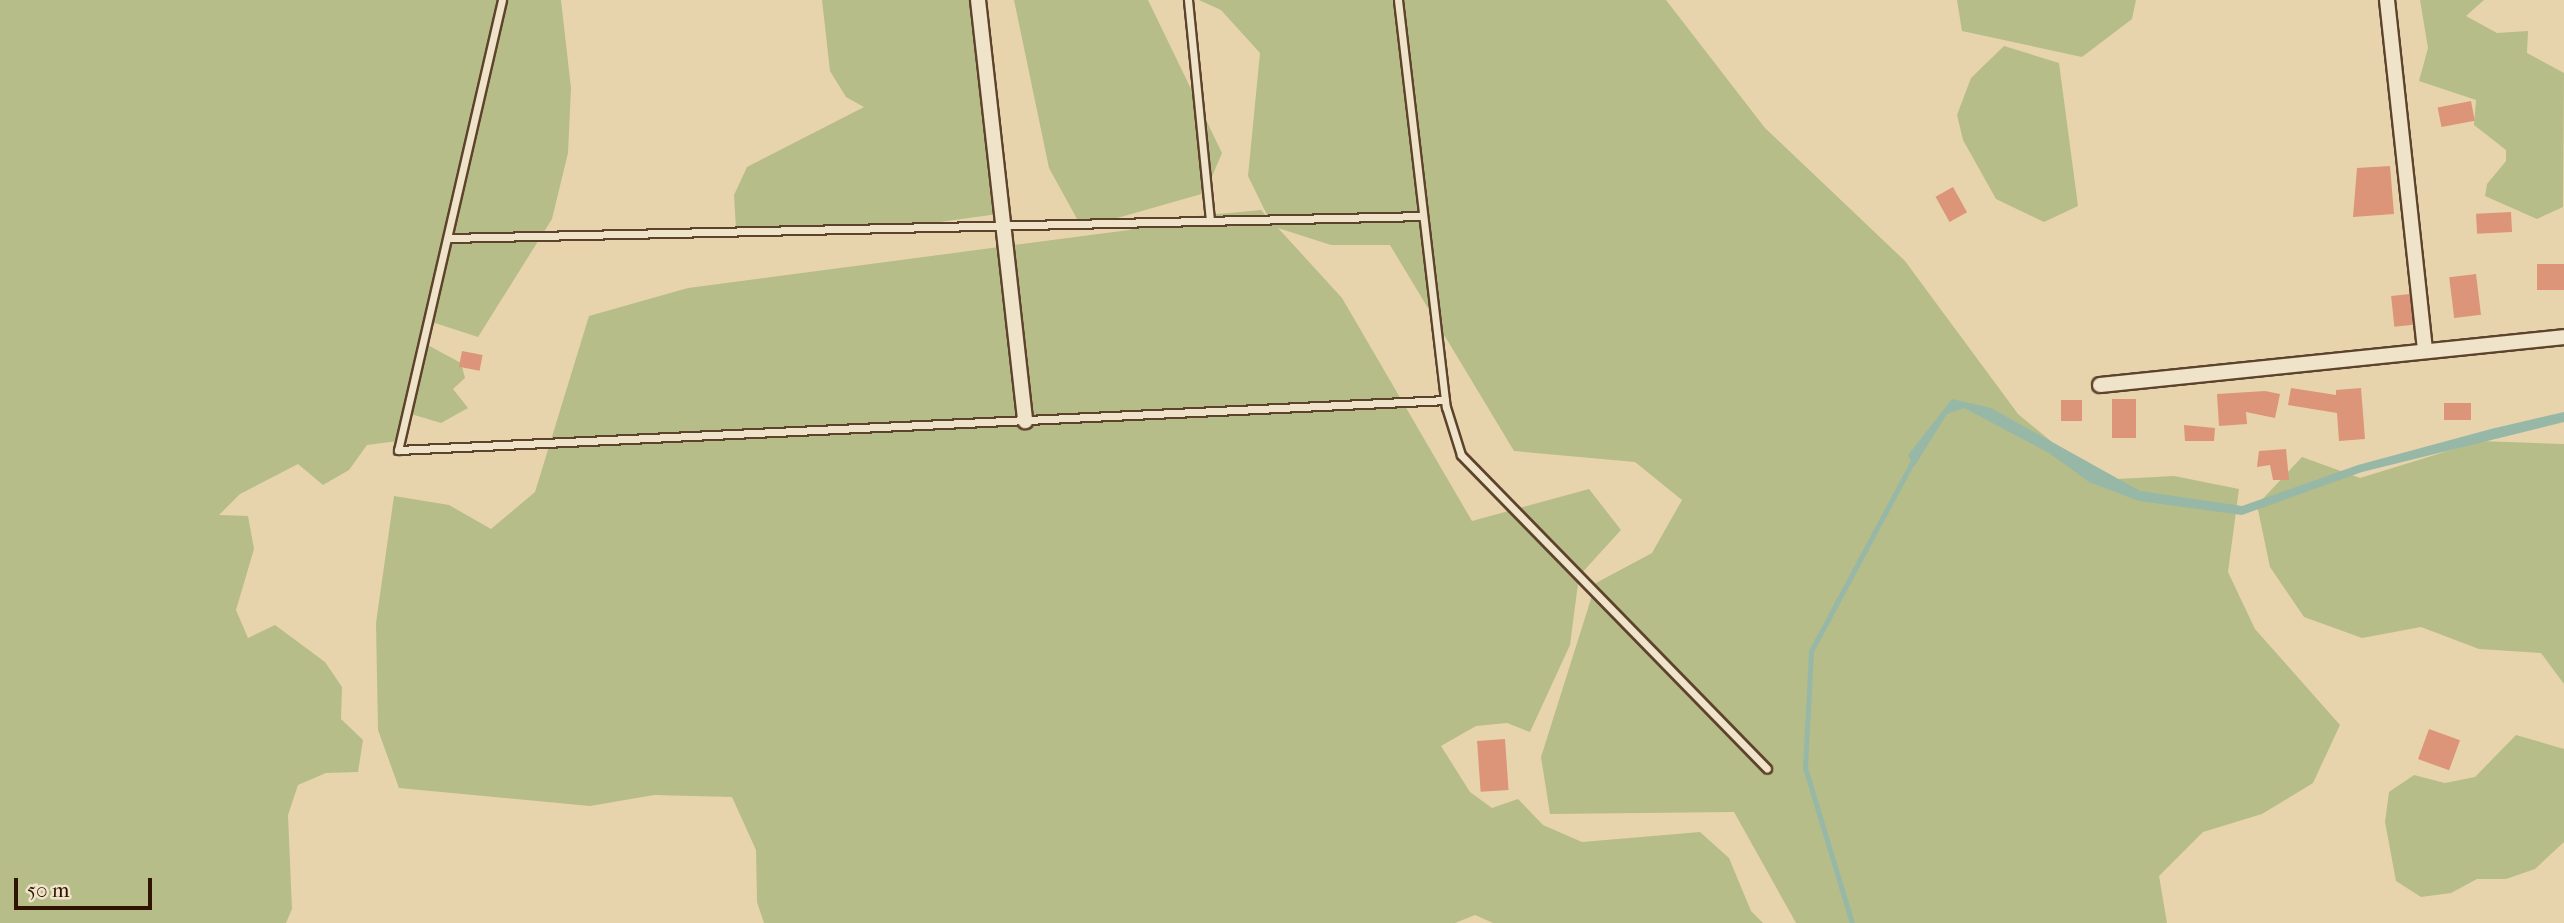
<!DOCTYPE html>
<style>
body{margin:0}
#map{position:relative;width:2564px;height:923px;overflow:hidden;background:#e7d4ac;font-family:"IM FELL French Canon",serif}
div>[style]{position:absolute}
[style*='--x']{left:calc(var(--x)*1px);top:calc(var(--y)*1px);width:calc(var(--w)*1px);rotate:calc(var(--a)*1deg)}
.green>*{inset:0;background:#b6bd89}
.water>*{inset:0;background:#97b8a7}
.stream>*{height:5px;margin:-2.5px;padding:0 2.5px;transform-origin:2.5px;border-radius:2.5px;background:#97b8a7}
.building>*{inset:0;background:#dc9578;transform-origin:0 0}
.roads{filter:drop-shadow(2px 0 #5e432c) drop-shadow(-2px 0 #5e432c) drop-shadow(0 2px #5e432c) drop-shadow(0 -2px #5e432c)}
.lane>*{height:7px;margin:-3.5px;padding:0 3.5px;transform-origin:3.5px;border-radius:3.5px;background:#efe3c9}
.street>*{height:14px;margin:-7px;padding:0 7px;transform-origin:7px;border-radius:7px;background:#efe3c9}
span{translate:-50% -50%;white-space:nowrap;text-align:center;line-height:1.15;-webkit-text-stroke:5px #efe3c9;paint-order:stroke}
.scale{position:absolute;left:14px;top:878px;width:138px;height:32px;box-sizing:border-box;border:4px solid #311301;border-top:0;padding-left:9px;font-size:21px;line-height:24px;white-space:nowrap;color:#311301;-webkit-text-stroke:5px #efe3c9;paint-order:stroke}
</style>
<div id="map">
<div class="green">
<div style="clip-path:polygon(0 0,561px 0,571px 88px,568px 153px,552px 219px,478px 337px,435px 323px,420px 341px,461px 363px,465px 378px,453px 389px,468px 408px,441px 423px,411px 414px,398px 441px,367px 445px,349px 470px,323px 485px,298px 464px,240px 494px,219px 515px,248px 516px,254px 549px,236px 610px,248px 638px,275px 625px,325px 662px,342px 687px,341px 719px,363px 740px,358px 772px,326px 773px,298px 785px,288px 815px,292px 909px,286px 923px,0 923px)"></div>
<div style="clip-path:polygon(822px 0,973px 0,998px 214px,903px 227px,736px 229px,734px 195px,747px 167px,864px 107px,846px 97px,830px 71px)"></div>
<div style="clip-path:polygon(1014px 0,1148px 0,1222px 153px,1205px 193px,1082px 228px,1049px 168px)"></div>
<div style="clip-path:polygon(1199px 0,1666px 0,1765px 128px,1905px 261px,2018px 414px,2098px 480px,2174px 476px,2239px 489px,2228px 572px,2255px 629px,2340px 725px,2313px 783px,2262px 814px,2203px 832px,2159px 876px,2167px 923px,1796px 923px,1734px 812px,1550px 814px,1541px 757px,1596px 583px,1652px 553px,1682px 500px,1635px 462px,1514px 451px,1390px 245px,1331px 245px,1278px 228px,1342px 298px,1472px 521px,1589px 489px,1621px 530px,1579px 576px,1570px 645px,1530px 732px,1507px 723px,1476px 726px,1441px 746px,1470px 792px,1492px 808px,1518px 799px,1543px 825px,1582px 842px,1700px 832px,1729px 858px,1751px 911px,1763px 923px,1493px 923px,1475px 915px,1455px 923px,764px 923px,757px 902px,756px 850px,732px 797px,654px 795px,590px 806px,399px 788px,378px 730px,376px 623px,394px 496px,449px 505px,491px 529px,535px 492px,589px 316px,688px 288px,1129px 230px,1165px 219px,1261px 210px,1269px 219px,1248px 176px,1260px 53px,1221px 10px)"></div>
<div style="clip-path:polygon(1957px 0,2136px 0,2132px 19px,2082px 57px,1962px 31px)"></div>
<div style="clip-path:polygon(2420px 0,2484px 0,2466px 16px,2497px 33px,2528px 31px,2527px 53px,2564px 73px,2563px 207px,2537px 219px,2485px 196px,2487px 184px,2506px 161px,2506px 150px,2474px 125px,2476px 100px,2419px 81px,2428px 48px)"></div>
<div style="clip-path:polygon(2004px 46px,2059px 63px,2078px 206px,2044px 222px,1996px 199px,1963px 140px,1957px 115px,1971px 78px)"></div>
<div style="clip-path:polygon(2480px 441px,2564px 444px,2564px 684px,2541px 653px,2479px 649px,2421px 627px,2362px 638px,2304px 617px,2270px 567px,2257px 505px,2302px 457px,2360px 478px)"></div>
<div style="clip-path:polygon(2516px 735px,2564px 749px,2564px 842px,2535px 869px,2506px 879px,2477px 879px,2451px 893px,2421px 897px,2396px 881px,2385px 822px,2389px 792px,2414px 775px,2445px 783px,2475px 777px)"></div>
</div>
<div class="water">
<div style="clip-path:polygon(1952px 399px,1991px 408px,2140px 491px,2242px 506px,2358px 465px,2491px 429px,2564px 412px,2564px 422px,2362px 472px,2242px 515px,2139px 501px,2089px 482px,2049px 453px,1964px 408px,1947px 414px,1914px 467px,1908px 455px)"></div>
</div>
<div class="stream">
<div style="--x:1852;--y:923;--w:163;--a:-106.8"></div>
<div style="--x:1805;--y:767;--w:116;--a:-87"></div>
<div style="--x:1811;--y:651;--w:218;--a:-61.8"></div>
</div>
<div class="building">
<div style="left:2471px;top:101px;width:20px;height:34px;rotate:79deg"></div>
<div style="clip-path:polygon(2390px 166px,2394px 214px,2353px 217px,2357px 168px)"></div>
<div style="left:1953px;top:187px;width:29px;height:20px;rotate:61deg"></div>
<div style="left:2511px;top:212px;width:20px;height:35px;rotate:87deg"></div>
<div style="left:2564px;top:264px;width:26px;height:27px;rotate:90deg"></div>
<div style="left:2476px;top:274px;width:41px;height:27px;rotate:83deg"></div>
<div style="left:2410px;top:294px;width:31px;height:19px;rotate:84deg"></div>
<div style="left:462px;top:351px;width:21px;height:16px;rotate:11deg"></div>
<div style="clip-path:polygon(2291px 388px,2336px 395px,2336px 390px,2361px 388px,2365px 439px,2339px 441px,2337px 413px,2288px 405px)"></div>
<div style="clip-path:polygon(2265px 391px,2280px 394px,2275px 418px,2246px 412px,2247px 424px,2219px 426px,2217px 394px)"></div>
<div style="left:2112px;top:399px;width:24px;height:39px"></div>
<div style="left:2061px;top:400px;width:21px;height:21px"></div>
<div style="left:2471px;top:403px;width:17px;height:27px;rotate:90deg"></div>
<div style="clip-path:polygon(2184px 425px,2215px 428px,2214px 441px,2185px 441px)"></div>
<div style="clip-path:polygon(2286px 449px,2289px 480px,2273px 480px,2270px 465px,2257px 467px,2259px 451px)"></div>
<div style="left:2429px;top:729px;width:33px;height:32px;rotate:20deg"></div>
<div style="left:1505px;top:739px;width:51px;height:28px;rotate:86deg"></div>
</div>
<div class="roads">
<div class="lane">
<div style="--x:502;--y:0;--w:462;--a:103"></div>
<div style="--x:398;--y:450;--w:1048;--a:-2.73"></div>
<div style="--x:1188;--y:0;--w:222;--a:84.3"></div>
<div style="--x:1398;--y:0;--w:410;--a:83.3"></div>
<div style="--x:1446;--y:407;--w:50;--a:72.6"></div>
<div style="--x:1461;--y:455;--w:438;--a:45.7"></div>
<div style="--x:448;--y:238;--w:975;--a:-1.29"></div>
</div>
<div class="street">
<div style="--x:978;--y:0;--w:424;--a:83.6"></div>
<div style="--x:2387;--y:0;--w:349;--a:83.8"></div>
<div style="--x:2100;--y:385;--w:466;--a:-5.9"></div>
</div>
</div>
<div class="scale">50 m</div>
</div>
